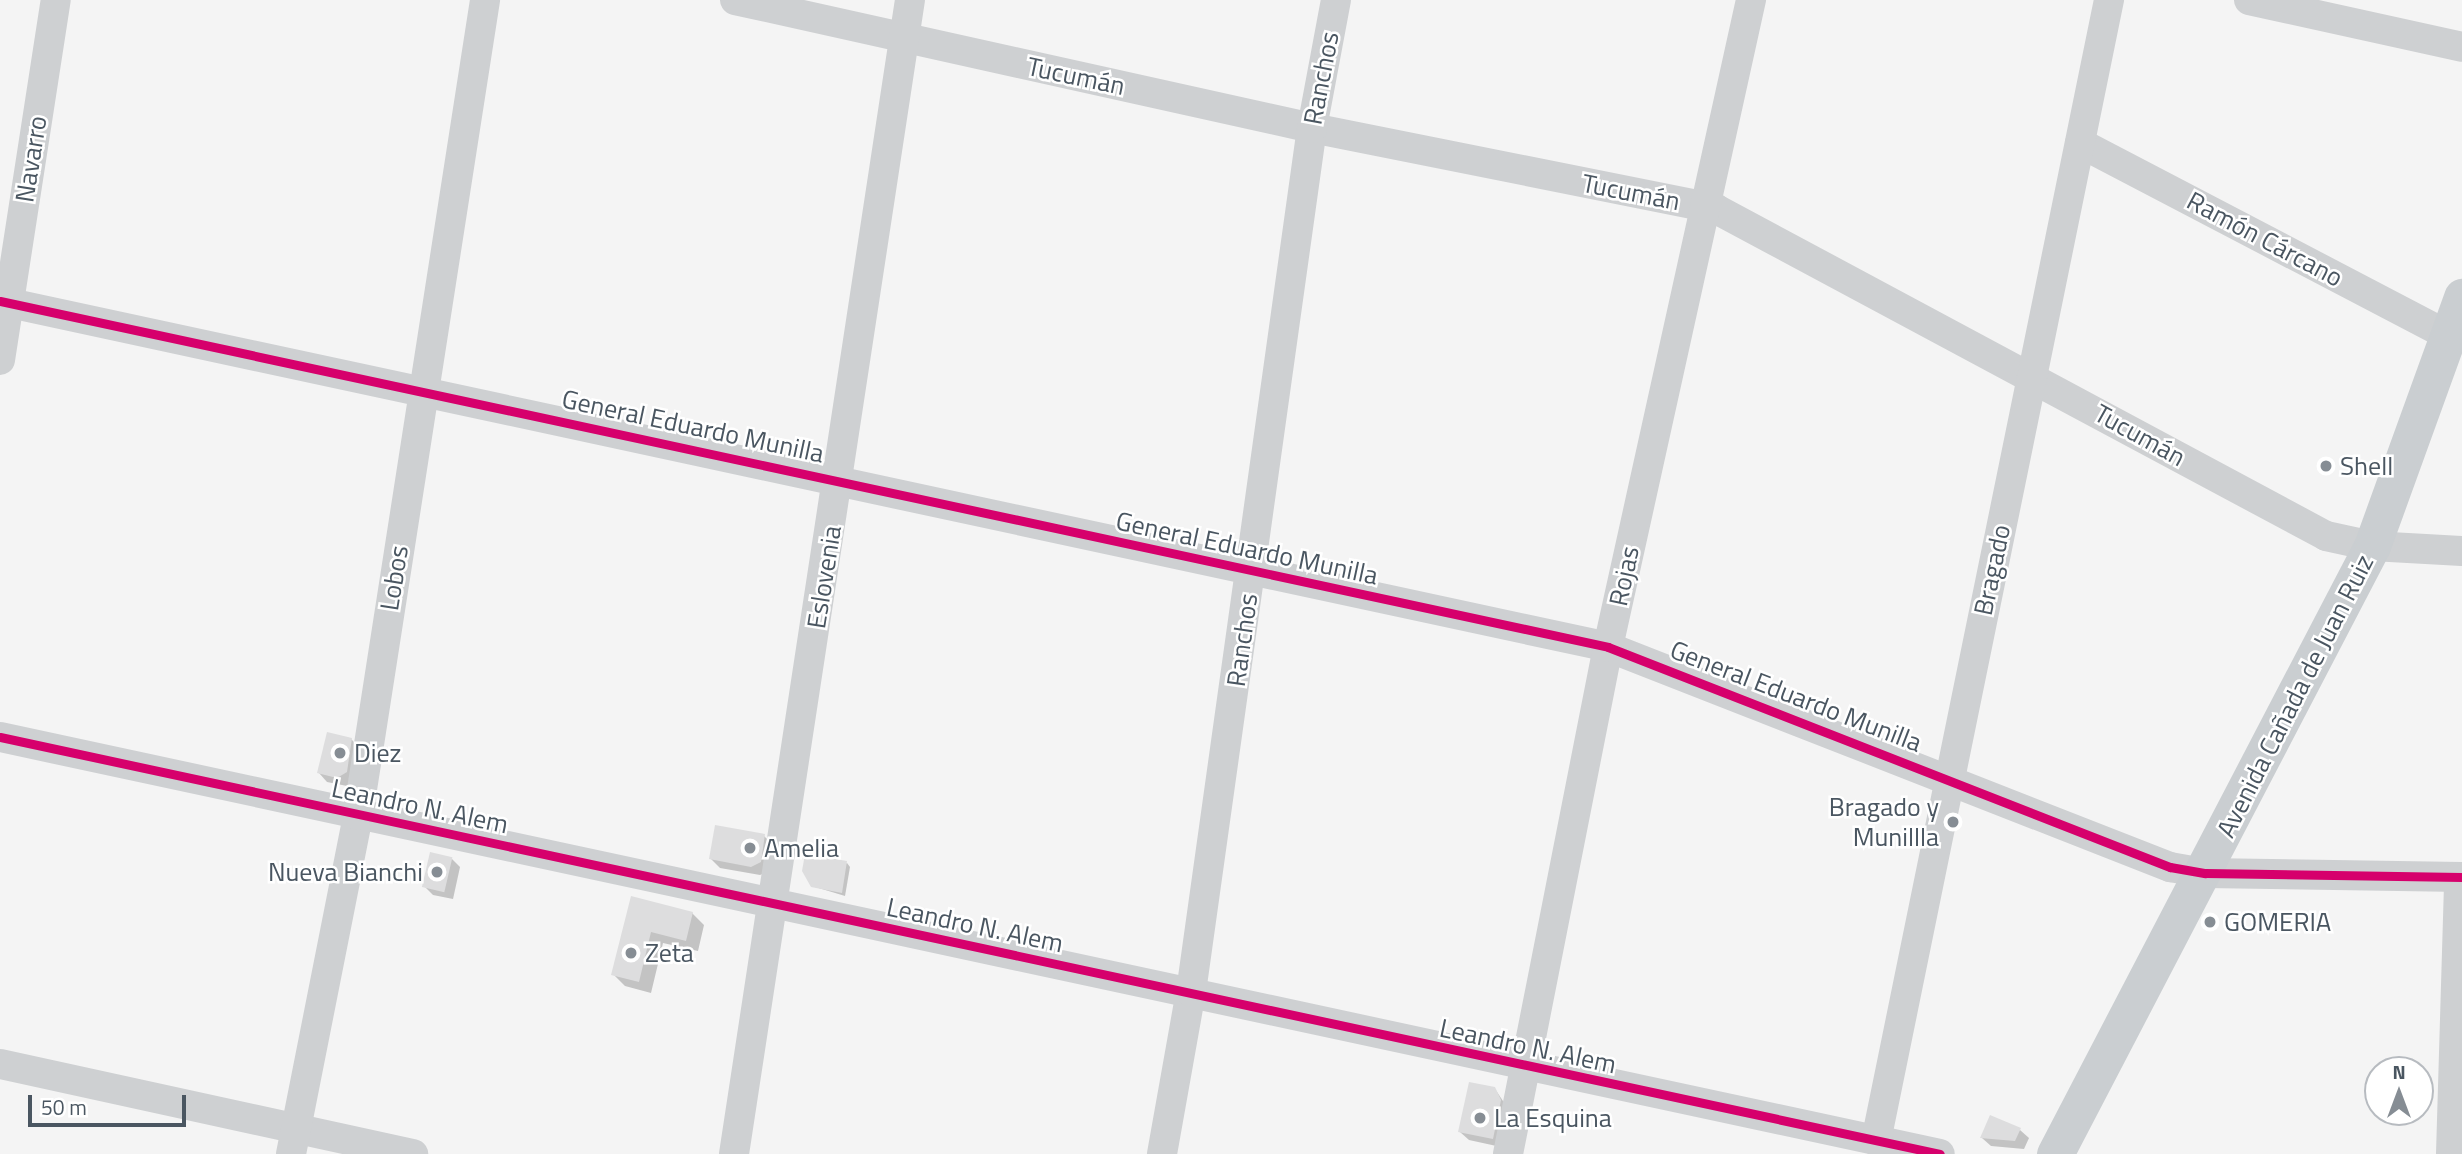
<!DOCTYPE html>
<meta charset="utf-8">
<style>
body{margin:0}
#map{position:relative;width:2462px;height:1154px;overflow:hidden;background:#f4f4f4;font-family:"Titillium Web",sans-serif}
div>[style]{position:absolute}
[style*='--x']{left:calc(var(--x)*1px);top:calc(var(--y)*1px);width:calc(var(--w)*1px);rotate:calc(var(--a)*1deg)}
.shadow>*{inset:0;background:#0003}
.building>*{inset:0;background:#ddddde;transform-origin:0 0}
.minor>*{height:30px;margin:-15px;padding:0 15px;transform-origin:15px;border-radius:15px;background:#ced0d2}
.major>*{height:37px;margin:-18.5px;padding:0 18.5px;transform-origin:18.5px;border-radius:18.5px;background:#caced1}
.cycleway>*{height:9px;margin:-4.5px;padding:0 4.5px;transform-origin:4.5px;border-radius:4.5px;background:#d6006c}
.dots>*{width:19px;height:19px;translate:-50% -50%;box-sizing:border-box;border:4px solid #fff;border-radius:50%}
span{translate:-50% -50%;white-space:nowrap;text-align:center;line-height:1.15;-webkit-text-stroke:5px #fff;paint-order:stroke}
.street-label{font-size:26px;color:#4a5661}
.poi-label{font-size:26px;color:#4a5661}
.left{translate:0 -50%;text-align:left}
.right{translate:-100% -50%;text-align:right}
.north{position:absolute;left:2364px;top:1056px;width:70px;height:70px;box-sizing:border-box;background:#fff;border:2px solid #b7bbc0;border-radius:50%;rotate:0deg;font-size:19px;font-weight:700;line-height:28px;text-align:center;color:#4a5661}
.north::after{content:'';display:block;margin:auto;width:24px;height:32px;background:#868d94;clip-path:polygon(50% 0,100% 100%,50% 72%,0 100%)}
.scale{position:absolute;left:28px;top:1095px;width:158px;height:32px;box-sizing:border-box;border:4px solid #4a5661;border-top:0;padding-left:9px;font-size:21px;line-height:24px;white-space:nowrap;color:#4a5661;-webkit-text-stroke:5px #fff;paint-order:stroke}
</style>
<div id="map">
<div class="shadow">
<div style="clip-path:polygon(351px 739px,360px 748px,355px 781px,347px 786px,327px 782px,319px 773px)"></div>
<div style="clip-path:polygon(764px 836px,773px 845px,769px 871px,760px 875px,720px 868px,711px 859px)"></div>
<div style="clip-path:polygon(451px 858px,460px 867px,453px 899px,433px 895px,424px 886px)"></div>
<div style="clip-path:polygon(847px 863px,850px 867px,845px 896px,812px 886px)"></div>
<div style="clip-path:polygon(632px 899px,692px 913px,704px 925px,698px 951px,663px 943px,651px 993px,625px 986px,613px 974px)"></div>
<div style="clip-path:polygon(1495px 1089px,1509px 1110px,1501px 1147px,1469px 1140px,1460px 1132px)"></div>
<div style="clip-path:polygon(2020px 1130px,2029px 1138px,2024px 1149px,1991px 1146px,1982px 1138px)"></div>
</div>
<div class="building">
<div style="clip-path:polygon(327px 732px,352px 738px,347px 772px,337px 778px,317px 773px)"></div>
<div style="clip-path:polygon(715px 825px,765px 834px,761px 862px,751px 867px,709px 859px)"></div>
<div style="left:430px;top:852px;width:23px;height:36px;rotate:13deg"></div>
<div style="clip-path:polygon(805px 854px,847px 861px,842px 893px,811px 887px,802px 871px)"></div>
<div style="clip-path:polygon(631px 896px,693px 912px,686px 941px,651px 932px,639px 982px,611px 975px)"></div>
<div style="clip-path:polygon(1469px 1082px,1495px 1087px,1501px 1100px,1493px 1139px,1458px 1132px)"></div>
<div style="clip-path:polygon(1990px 1115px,2021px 1128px,2015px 1141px,1980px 1138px)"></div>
</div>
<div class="minor">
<div style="--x:735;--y:0;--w:591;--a:12.51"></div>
<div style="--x:1312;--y:128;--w:412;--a:11.3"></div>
<div style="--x:1716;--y:209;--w:692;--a:28.19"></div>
<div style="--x:2326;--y:536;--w:47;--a:12.3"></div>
<div style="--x:2372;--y:546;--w:90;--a:3.2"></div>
<div style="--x:2249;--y:0;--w:218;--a:12.4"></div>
<div style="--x:2080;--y:143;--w:416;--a:27.6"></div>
<div style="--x:0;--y:301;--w:1645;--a:12.14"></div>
<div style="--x:1608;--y:647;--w:604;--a:21.38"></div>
<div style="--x:2170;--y:867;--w:36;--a:10"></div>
<div style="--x:2205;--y:873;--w:257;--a:0.9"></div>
<div style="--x:0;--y:360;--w:364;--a:-81.2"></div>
<div style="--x:0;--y:737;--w:1984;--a:12.13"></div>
<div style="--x:0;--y:1064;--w:423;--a:12.3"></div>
<div style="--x:1876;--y:1141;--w:1165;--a:-78.46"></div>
<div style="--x:291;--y:1154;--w:346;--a:-78.8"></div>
<div style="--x:358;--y:815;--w:825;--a:-81.14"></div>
<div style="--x:734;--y:1154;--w:1167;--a:-81.33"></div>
<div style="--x:1162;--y:1154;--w:165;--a:-79.9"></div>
<div style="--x:1191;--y:992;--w:872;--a:-82.03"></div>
<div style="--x:1312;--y:128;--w:130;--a:-79.4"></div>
<div style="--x:1508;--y:1154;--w:517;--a:-78.84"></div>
<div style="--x:1608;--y:647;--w:663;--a:-77.54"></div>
<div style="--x:2451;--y:1154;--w:277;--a:-88.3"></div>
</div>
<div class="major">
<div style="--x:2055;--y:1154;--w:686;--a:-62.46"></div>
<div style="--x:2372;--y:546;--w:265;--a:-70.1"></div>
</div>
<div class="cycleway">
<div style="--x:0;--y:301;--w:1645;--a:12.14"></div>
<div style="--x:1608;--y:647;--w:604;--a:21.38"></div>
<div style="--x:2170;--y:867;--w:36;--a:10"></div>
<div style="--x:2205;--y:873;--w:257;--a:0.9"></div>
<div style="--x:0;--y:737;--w:1984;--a:12.13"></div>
</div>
<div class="dots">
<div style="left:2326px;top:466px;background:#868d94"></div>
<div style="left:340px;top:753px;background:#868d94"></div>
<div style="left:1953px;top:822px;background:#868d94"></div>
<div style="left:750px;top:848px;background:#868d94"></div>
<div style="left:437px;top:872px;background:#868d94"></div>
<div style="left:2210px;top:922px;background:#868d94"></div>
<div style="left:631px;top:953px;background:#868d94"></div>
<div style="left:1480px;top:1118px;background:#868d94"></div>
</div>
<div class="street-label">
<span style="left:1076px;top:76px;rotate:12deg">Tucumán</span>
<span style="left:1321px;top:78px;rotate:-79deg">Ranchos</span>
<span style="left:31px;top:159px;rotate:-81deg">Navarro</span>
<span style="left:1631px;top:192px;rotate:11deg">Tucumán</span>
<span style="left:2265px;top:239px;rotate:28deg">Ramón Cárcano</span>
<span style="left:693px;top:426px;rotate:12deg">General Eduardo Munilla</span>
<span style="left:2140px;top:435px;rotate:29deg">Tucumán</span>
<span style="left:1247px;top:548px;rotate:12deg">General Eduardo Munilla</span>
<span style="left:1992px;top:570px;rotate:-78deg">Bragado</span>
<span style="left:1624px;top:576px;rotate:-78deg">Rojas</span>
<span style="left:824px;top:577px;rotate:-81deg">Eslovenia</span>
<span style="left:394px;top:578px;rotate:-81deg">Lobos</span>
<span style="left:1242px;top:640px;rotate:-82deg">Ranchos</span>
<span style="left:1796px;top:696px;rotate:21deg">General Eduardo Munilla</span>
<span style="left:2295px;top:696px;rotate:-63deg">Avenida Cañada de Juan Ruiz</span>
<span style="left:420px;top:806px;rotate:12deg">Leandro N. Alem</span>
<span style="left:975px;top:925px;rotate:12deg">Leandro N. Alem</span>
<span style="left:1528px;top:1046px;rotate:12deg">Leandro N. Alem</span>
</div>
<div class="poi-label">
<span class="left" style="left:2340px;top:466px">Shell</span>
<span class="left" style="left:354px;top:753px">Diez</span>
<span class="right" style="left:1939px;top:822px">Bragado y<br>Munillla</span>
<span class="left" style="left:764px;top:848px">Amelia</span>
<span class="right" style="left:423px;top:872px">Nueva Bianchi</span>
<span class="left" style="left:2224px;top:922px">GOMERIA</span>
<span class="left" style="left:645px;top:953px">Zeta</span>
<span class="left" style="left:1494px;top:1118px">La Esquina</span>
</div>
<div class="north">N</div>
<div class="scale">50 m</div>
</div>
